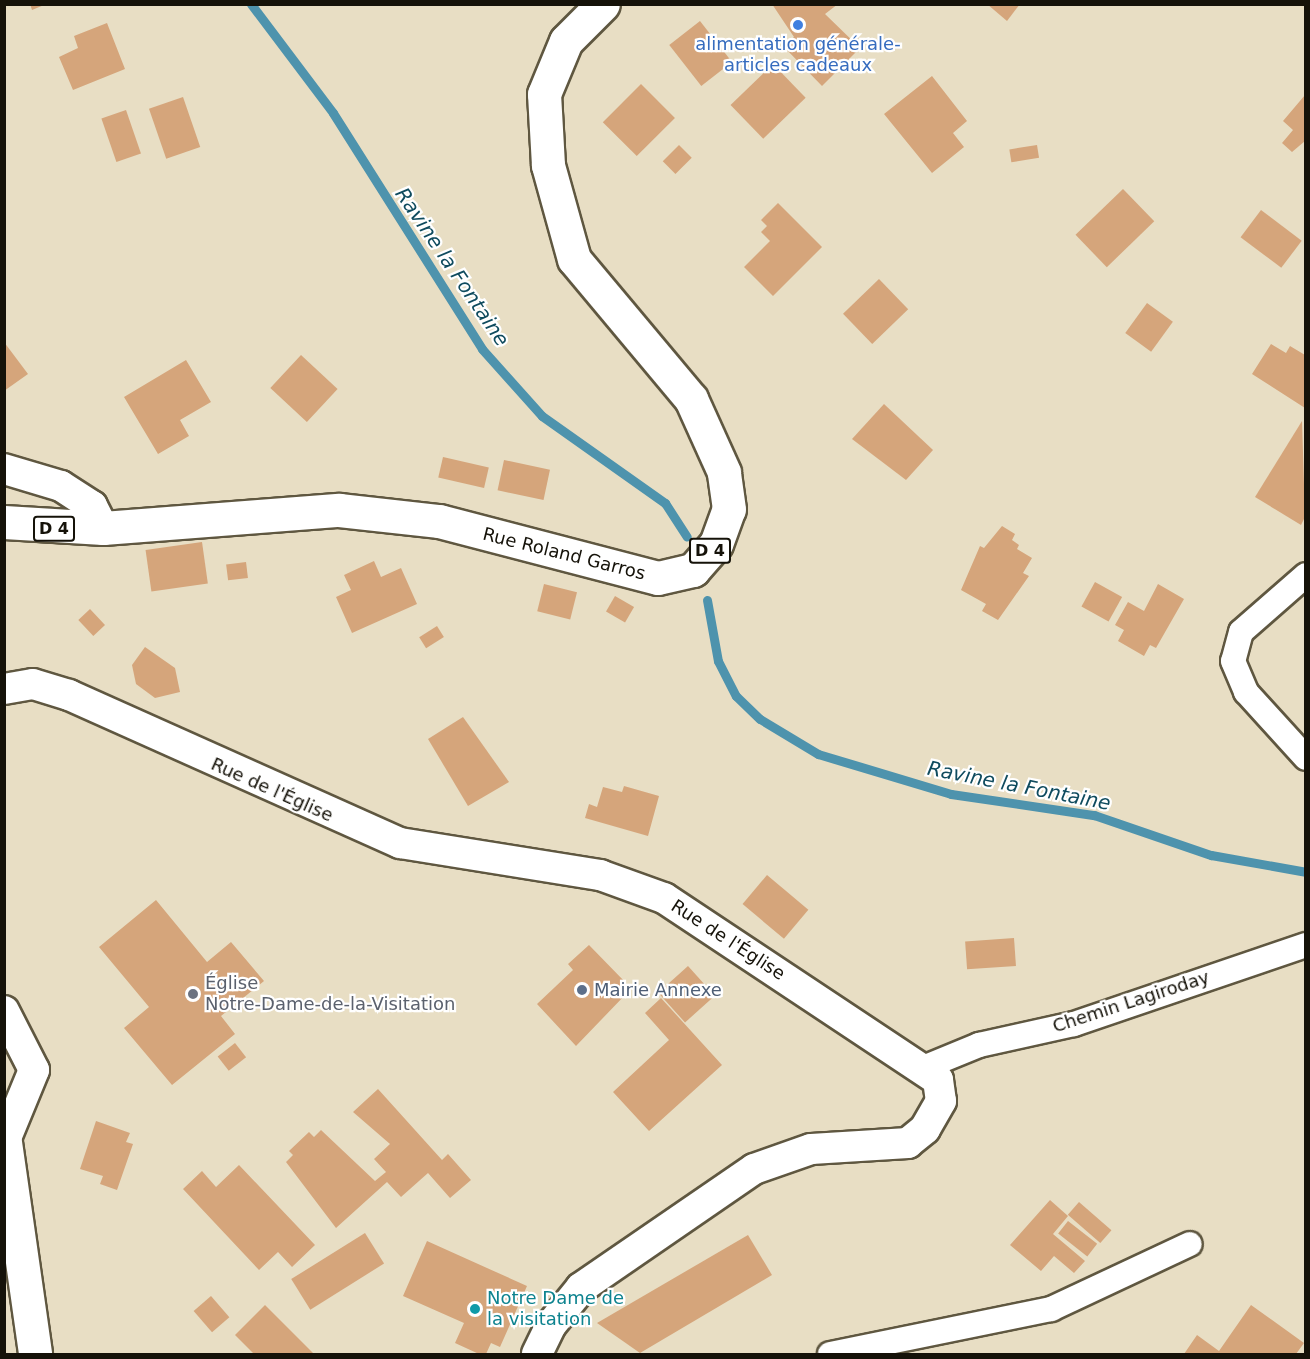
<!DOCTYPE html>
<meta charset="utf-8">
<style>
body{margin:0}
#map{position:relative;width:1310px;height:1359px;overflow:hidden;background:#e8dec4;font-family:"DejaVu Sans",sans-serif}
div>[style]{position:absolute}
[style*='--x']{left:calc(var(--x)*1px);top:calc(var(--y)*1px);width:calc(var(--w)*1px);rotate:calc(var(--a)*1deg)}
.stream>*{height:9px;margin:-4.5px;padding:0 4.5px;transform-origin:4.5px;border-radius:4.5px;background:#4e93ad}
.building>*{inset:0;background:#d5a57b;transform-origin:0 0}
.roads{filter:drop-shadow(2px 0 #5f5740) drop-shadow(-2px 0 #5f5740) drop-shadow(0 2px #5f5740) drop-shadow(0 -2px #5f5740)}
.minor>*{height:24px;margin:-12px;padding:0 12px;transform-origin:12px;border-radius:12px;background:#fff}
.tertiary>*{height:30px;margin:-15px;padding:0 15px;transform-origin:15px;border-radius:15px;background:#fff}
.primary>*{height:33px;margin:-16.5px;padding:0 16.5px;transform-origin:16.5px;border-radius:16.5px;background:#fff}
.dots>*{width:16px;height:16px;translate:-50% -50%;box-sizing:border-box;border:3px solid #fff;border-radius:50%}
span{translate:-50% -50%;white-space:nowrap;text-align:center;line-height:1.15;-webkit-text-stroke:4.5px #fff;paint-order:stroke}
.shield-label span{padding:2px 4px;background:#fff;border:2px solid;border-radius:4px;-webkit-text-stroke-width:0}
.shield-label{font-size:16px;color:#151209;font-weight:700}
.shop-label{font-size:18px;color:#366cbe}
.street-label{font-size:18px;color:#151209}
.worship-label{font-size:18px;color:#5b616d}
.left{translate:0 -50%;text-align:left}
.service-label{font-size:18px;color:#4e5e75}
.culture-label{font-size:18px;color:#0d838f}
.water-label{font-size:20px;color:#0f4b5e;font-style:italic}
.frame{position:absolute;inset:0;border:6px solid #151209;pointer-events:none}
</style>
<div id="map">
<div class="stream">
<div style="--x:251;--y:4;--w:136;--a:53"></div>
<div style="--x:333;--y:113;--w:279;--a:57.7"></div>
<div style="--x:482;--y:349;--w:90;--a:48.2"></div>
<div style="--x:542;--y:416;--w:151;--a:35.3"></div>
<div style="--x:665;--y:503;--w:40;--a:57.1"></div>
<div style="--x:707;--y:600;--w:62;--a:79.8"></div>
<div style="--x:718;--y:661;--w:39;--a:63"></div>
<div style="--x:736;--y:696;--w:33;--a:44"></div>
<div style="--x:760;--y:719;--w:68;--a:31.1"></div>
<div style="--x:818;--y:754;--w:139;--a:16.7"></div>
<div style="--x:951;--y:794;--w:145;--a:8.4"></div>
<div style="--x:1094;--y:815;--w:124;--a:18.9"></div>
<div style="--x:1211;--y:855;--w:97;--a:10.1"></div>
</div>
<div class="building">
<div style="clip-path:polygon(30px 4px,44px 4px,44px 5px,32px 10px)"></div>
<div style="clip-path:polygon(772px 4px,838px 4px,825px 14px,860px 48px,822px 86px,784px 47px,794px 37px)"></div>
<div style="clip-path:polygon(987px 4px,1020px 4px,1007px 21px)"></div>
<div style="left:700px;top:21px;width:52px;height:39px;rotate:52deg"></div>
<div style="clip-path:polygon(107px 23px,125px 69px,73px 90px,59px 57px,78px 48px,74px 36px)"></div>
<div style="left:773px;top:64px;width:47px;height:59px;rotate:46deg"></div>
<div style="clip-path:polygon(932px 76px,967px 121px,953px 133px,964px 147px,932px 173px,884px 114px)"></div>
<div style="left:641px;top:84px;width:48px;height:54px;rotate:45deg"></div>
<div style="clip-path:polygon(1305px 95px,1305px 141px,1292px 152px,1282px 143px,1293px 130px,1283px 121px)"></div>
<div style="left:183px;top:97px;width:53px;height:36px;rotate:71deg"></div>
<div style="left:126px;top:110px;width:46px;height:26px;rotate:71deg"></div>
<div style="left:679px;top:145px;width:18px;height:23px;rotate:45deg"></div>
<div style="left:1037px;top:145px;width:13px;height:28px;rotate:81deg"></div>
<div style="left:1123px;top:189px;width:45px;height:66px;rotate:46deg"></div>
<div style="clip-path:polygon(778px 203px,822px 247px,773px 296px,744px 267px,770px 241px,761px 232px,767px 226px,761px 220px)"></div>
<div style="left:1261px;top:210px;width:51px;height:34px;rotate:37deg"></div>
<div style="left:879px;top:279px;width:42px;height:50px;rotate:46deg"></div>
<div style="left:1147px;top:303px;width:32px;height:37px;rotate:36deg"></div>
<div style="clip-path:polygon(4px 342px,28px 374px,4px 391px)"></div>
<div style="clip-path:polygon(1271px 344px,1286px 353px,1290px 346px,1305px 355px,1305px 408px,1252px 374px)"></div>
<div style="left:301px;top:355px;width:50px;height:45px;rotate:43deg"></div>
<div style="clip-path:polygon(186px 360px,211px 402px,180px 420px,189px 436px,158px 454px,124px 397px)"></div>
<div style="clip-path:polygon(884px 404px,933px 450px,906px 480px,852px 439px)"></div>
<div style="clip-path:polygon(1302px 421px,1305px 517px,1301px 525px,1255px 497px)"></div>
<div style="left:443px;top:457px;width:47px;height:21px;rotate:13deg"></div>
<div style="left:504px;top:460px;width:47px;height:31px;rotate:12deg"></div>
<div style="clip-path:polygon(1002px 526px,1015px 534px,1012px 540px,1019px 545px,1017px 549px,1032px 558px,1023px 573px,1029px 576px,998px 620px,982px 611px,986px 604px,961px 590px,980px 546px,984px 548px)"></div>
<div style="left:202px;top:542px;width:42px;height:57px;rotate:82deg"></div>
<div style="clip-path:polygon(374px 561px,381px 577px,401px 568px,417px 604px,352px 633px,336px 597px,351px 590px,344px 575px)"></div>
<div style="left:246px;top:562px;width:16px;height:20px;rotate:83deg"></div>
<div style="left:1095px;top:582px;width:31px;height:28px;rotate:29deg"></div>
<div style="left:544px;top:584px;width:34px;height:28px;rotate:14deg"></div>
<div style="clip-path:polygon(1158px 584px,1184px 599px,1156px 648px,1150px 645px,1144px 656px,1118px 641px,1124px 630px,1115px 625px,1128px 602px,1144px 611px)"></div>
<div style="left:615px;top:596px;width:22px;height:18px;rotate:30deg"></div>
<div style="left:90px;top:609px;width:22px;height:16px;rotate:47deg"></div>
<div style="left:437px;top:626px;width:13px;height:21px;rotate:58deg"></div>
<div style="clip-path:polygon(145px 647px,175px 668px,180px 692px,155px 698px,136px 684px,132px 665px)"></div>
<div style="clip-path:polygon(463px 717px,509px 782px,468px 806px,428px 739px)"></div>
<div style="clip-path:polygon(624px 786px,659px 796px,648px 836px,585px 818px,589px 804px,597px 807px,603px 787px,622px 792px)"></div>
<div style="left:767px;top:875px;width:54px;height:38px;rotate:40deg"></div>
<div style="clip-path:polygon(156px 900px,207px 962px,231px 942px,264px 981px,221px 1016px,235px 1034px,172px 1085px,124px 1028px,149px 1007px,99px 947px)"></div>
<div style="left:1014px;top:938px;width:28px;height:49px;rotate:86deg"></div>
<div style="clip-path:polygon(589px 945px,626px 983px,621px 988px,627px 993px,576px 1046px,537px 1004px,573px 970px,568px 964px)"></div>
<div style="left:688px;top:966px;width:40px;height:40px;rotate:48deg"></div>
<div style="clip-path:polygon(661px 998px,722px 1065px,649px 1131px,613px 1092px,669px 1040px,645px 1013px)"></div>
<div style="left:235px;top:1043px;width:18px;height:22px;rotate:52deg"></div>
<div style="clip-path:polygon(378px 1089px,442px 1160px,448px 1154px,471px 1180px,450px 1198px,428px 1173px,401px 1197px,387px 1182px,336px 1228px,286px 1162px,293px 1155px,289px 1151px,309px 1132px,314px 1137px,321px 1130px,375px 1181px,386px 1172px,374px 1159px,390px 1144px,353px 1112px)"></div>
<div style="clip-path:polygon(96px 1121px,130px 1133px,126px 1142px,133px 1144px,117px 1190px,100px 1184px,103px 1176px,80px 1169px)"></div>
<div style="clip-path:polygon(239px 1165px,315px 1245px,292px 1267px,278px 1252px,259px 1270px,183px 1189px,202px 1171px,216px 1187px)"></div>
<div style="clip-path:polygon(1050px 1200px,1068px 1216px,1053px 1234px,1085px 1261px,1074px 1273px,1054px 1256px,1041px 1271px,1010px 1245px)"></div>
<div style="left:1079px;top:1202px;width:43px;height:17px;rotate:41deg"></div>
<div style="left:1068px;top:1221px;width:37px;height:16px;rotate:38deg"></div>
<div style="left:365px;top:1233px;width:36px;height:87px;rotate:58deg"></div>
<div style="clip-path:polygon(748px 1235px,772px 1275px,640px 1353px,597px 1323px)"></div>
<div style="clip-path:polygon(427px 1241px,527px 1286px,500px 1347px,491px 1343px,486px 1354px,479px 1354px,455px 1343px,464px 1323px,403px 1296px)"></div>
<div style="left:211px;top:1296px;width:28px;height:23px;rotate:49deg"></div>
<div style="clip-path:polygon(265px 1305px,314px 1354px,254px 1354px,235px 1335px)"></div>
<div style="clip-path:polygon(1251px 1305px,1304px 1343px,1296px 1354px,1184px 1354px,1197px 1335px,1219px 1351px)"></div>
</div>
<div class="roads">
<div class="minor">
<div style="--x:1306;--y:575;--w:86;--a:138.8"></div>
<div style="--x:1241;--y:632;--w:30;--a:105"></div>
<div style="--x:1233;--y:661;--w:34;--a:67"></div>
<div style="--x:1246;--y:692;--w:89;--a:47.7"></div>
<div style="--x:923;--y:1068;--w:61;--a:-22.3"></div>
<div style="--x:979;--y:1045;--w:97;--a:-12.5"></div>
<div style="--x:1074;--y:1024;--w:245;--a:-18.8"></div>
<div style="--x:830;--y:1354;--w:226;--a:-11.5"></div>
<div style="--x:1051;--y:1309;--w:153;--a:-25.1"></div>
</div>
<div class="tertiary">
<div style="--x:4;--y:469;--w:59;--a:16.6"></div>
<div style="--x:61;--y:486;--w:37;--a:33"></div>
<div style="--x:92;--y:506;--w:25;--a:63"></div>
<div style="--x:4;--y:689;--w:29;--a:-10"></div>
<div style="--x:33;--y:684;--w:38;--a:17"></div>
<div style="--x:69;--y:695;--w:363;--a:24.1"></div>
<div style="--x:400;--y:843;--w:203;--a:9.1"></div>
<div style="--x:600;--y:875;--w:68;--a:19.8"></div>
<div style="--x:664;--y:898;--w:329;--a:33.6"></div>
<div style="--x:938;--y:1080;--w:21;--a:82"></div>
<div style="--x:941;--y:1101;--w:32;--a:120"></div>
<div style="--x:925;--y:1129;--w:22;--a:141"></div>
<div style="--x:908;--y:1143;--w:97;--a:176.5"></div>
<div style="--x:811;--y:1149;--w:60;--a:160.7"></div>
<div style="--x:754;--y:1169;--w:210;--a:145.5"></div>
<div style="--x:581;--y:1288;--w:48;--a:129"></div>
<div style="--x:551;--y:1325;--w:32;--a:116"></div>
<div style="--x:4;--y:1011;--w:66;--a:63"></div>
<div style="--x:34;--y:1070;--w:74;--a:112.4"></div>
</div>
<div class="primary">
<div style="--x:4;--y:522;--w:99;--a:3.5"></div>
<div style="--x:103;--y:528;--w:237;--a:-4.4"></div>
<div style="--x:339;--y:510;--w:101;--a:6.3"></div>
<div style="--x:439;--y:521;--w:226;--a:14.6"></div>
<div style="--x:658;--y:578;--w:36;--a:-13"></div>
<div style="--x:693;--y:570;--w:35;--a:-49"></div>
<div style="--x:716;--y:544;--w:37;--a:-70"></div>
<div style="--x:729;--y:509;--w:37;--a:-98"></div>
<div style="--x:724;--y:472;--w:80;--a:-114.3"></div>
<div style="--x:691;--y:399;--w:182;--a:-129.9"></div>
<div style="--x:574;--y:259;--w:98;--a:-105.5"></div>
<div style="--x:548;--y:165;--w:71;--a:-93.2"></div>
<div style="--x:544;--y:94;--w:57;--a:-67.5"></div>
<div style="--x:566;--y:41;--w:52;--a:-45"></div>
<div style="--x:4;--y:1135;--w:221;--a:81.9"></div>
</div>
</div>
<div class="dots">
<div style="left:798px;top:25px;background:#3f7fe0"></div>
<div style="left:582px;top:990px;background:#5c6f8a"></div>
<div style="left:193px;top:994px;background:#6b7280"></div>
<div style="left:475px;top:1309px;background:#0f9aa8"></div>
</div>
<div class="shield-label">
<span style="left:54px;top:529px">D 4</span>
<span style="left:710px;top:551px">D 4</span>
</div>
<div class="shop-label">
<span style="left:798px;top:55px">alimentation générale-<br>articles cadeaux</span>
</div>
<div class="street-label">
<span style="left:564px;top:554px;rotate:14deg">Rue Roland Garros</span>
<span style="left:272px;top:790px;rotate:24deg">Rue de l'Église</span>
<span style="left:728px;top:940px;rotate:33deg">Rue de l'Église</span>
<span style="left:1131px;top:1002px;rotate:-18deg">Chemin Lagiroday</span>
</div>
<div class="worship-label">
<span class="left" style="left:205px;top:994px">Église<br>Notre-Dame-de-la-Visitation</span>
</div>
<div class="service-label">
<span class="left" style="left:594px;top:990px">Mairie Annexe</span>
</div>
<div class="culture-label">
<span class="left" style="left:487px;top:1309px">Notre Dame de<br>la visitation</span>
</div>
<div class="water-label">
<span style="left:452px;top:267px;rotate:56deg">Ravine la Fontaine</span>
<span style="left:1019px;top:786px;rotate:11deg">Ravine la Fontaine</span>
</div>
<div class="frame"></div>
</div>
